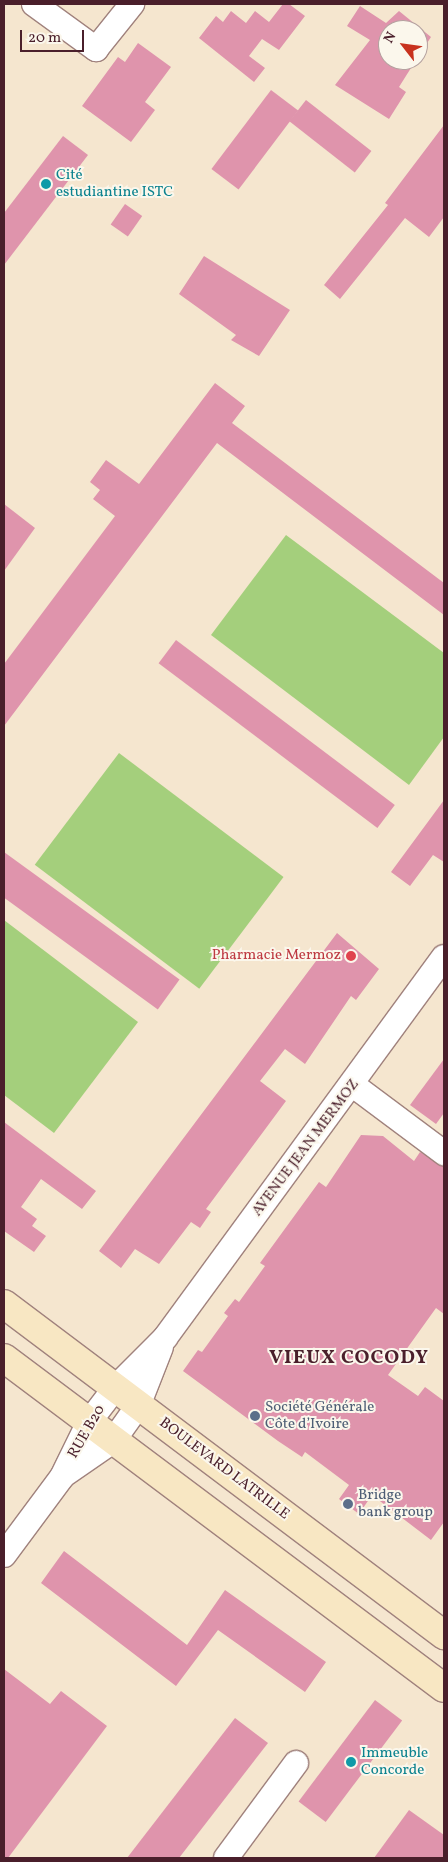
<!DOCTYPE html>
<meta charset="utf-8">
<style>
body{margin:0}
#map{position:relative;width:448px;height:1862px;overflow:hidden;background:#f5e6cf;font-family:Vollkorn,serif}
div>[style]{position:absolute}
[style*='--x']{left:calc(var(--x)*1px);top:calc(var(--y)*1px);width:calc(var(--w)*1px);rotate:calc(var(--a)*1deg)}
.green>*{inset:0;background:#a4cf7c;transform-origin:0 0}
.building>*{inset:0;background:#df94ac;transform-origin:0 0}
.roads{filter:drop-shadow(1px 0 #a0827d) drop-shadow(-1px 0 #a0827d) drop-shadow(0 1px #a0827d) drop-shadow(0 -1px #a0827d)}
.street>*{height:24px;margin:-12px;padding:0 12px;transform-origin:12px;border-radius:12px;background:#fff}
.secondary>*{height:28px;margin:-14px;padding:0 14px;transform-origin:14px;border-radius:14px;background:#f8e7c3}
.dots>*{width:14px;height:14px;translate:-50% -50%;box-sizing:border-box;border:2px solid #fbf7ec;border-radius:50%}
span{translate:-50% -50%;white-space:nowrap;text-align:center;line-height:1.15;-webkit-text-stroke:4px #fbf7ec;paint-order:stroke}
.culture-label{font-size:15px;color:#0d838f}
.left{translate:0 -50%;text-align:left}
.health-label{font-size:15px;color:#be3a42}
.right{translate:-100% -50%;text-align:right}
.street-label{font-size:15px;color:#4a1f2b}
.service-label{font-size:15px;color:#4e5e75}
.district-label{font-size:20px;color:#4a1f2b;font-weight:700;letter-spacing:1px}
.frame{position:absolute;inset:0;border:5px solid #4a1f2b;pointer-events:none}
.north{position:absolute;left:378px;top:20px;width:50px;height:50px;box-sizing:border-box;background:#fbf7ec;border:1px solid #b4a19f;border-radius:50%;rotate:300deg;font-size:14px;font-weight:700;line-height:20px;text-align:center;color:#4a1f2b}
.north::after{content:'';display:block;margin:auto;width:18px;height:22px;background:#c8321e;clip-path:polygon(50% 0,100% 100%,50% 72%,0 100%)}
.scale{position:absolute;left:20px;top:30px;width:64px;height:22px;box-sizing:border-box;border:2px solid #4a1f2b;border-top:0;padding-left:6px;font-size:15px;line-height:18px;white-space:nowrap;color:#4a1f2b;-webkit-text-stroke:4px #fbf7ec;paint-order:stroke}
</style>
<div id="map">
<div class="green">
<div style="clip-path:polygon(286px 535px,444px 653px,444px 737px,409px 785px,211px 635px)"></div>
<div style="left:119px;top:753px;width:206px;height:140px;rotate:37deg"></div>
<div style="clip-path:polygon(4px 920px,138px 1022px,54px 1133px,4px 1095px)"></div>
</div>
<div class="building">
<div style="clip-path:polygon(283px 4px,289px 4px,305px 16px,279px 50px,262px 39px,249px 56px,265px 68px,254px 82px,199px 38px,216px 16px,223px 22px,231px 11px,246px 23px,255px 11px,269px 22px)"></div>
<div style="clip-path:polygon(360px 6px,386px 23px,399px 11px,431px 37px,418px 57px,418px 30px,388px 30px,388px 60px,416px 60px,399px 87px,406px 92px,389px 119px,335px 85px,370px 40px,347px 26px)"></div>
<div style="clip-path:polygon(138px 43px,171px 67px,145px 102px,155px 110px,131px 142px,82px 106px,118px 57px,125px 62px)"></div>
<div style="left:271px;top:90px;width:34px;height:99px;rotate:37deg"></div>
<div style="left:306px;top:100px;width:83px;height:27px;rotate:38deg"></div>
<div style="clip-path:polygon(444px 125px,444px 217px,429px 237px,405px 218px,340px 299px,324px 285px,388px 205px,385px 203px)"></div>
<div style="clip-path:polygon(63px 136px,88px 155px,4px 265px,4px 213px)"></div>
<div style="left:125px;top:204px;width:21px;height:25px;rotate:35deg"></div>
<div style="clip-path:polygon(204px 256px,290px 310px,259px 356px,231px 340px,236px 335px,179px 294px)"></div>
<div style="clip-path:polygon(215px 383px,245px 406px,232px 423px,444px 583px,444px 615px,217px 443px,4px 726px,4px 664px,115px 516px,93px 499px,100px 490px,90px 482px,106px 460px,139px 484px)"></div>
<div style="clip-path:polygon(4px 504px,35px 528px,4px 571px)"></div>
<div style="left:176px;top:640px;width:274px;height:29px;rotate:37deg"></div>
<div style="clip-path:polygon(444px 800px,444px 862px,433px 855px,410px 886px,391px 872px)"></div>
<div style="left:4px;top:852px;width:217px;height:37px;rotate:36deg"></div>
<div style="clip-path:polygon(337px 933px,379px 969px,356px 1000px,351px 996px,305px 1064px,285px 1049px,260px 1081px,286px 1101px,206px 1209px,211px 1212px,200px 1228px,191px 1222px,159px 1264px,135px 1249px,121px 1268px,99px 1251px)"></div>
<div style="clip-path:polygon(444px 1059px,444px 1113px,436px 1124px,410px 1105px)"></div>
<div style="clip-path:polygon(4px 1122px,96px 1191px,82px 1209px,41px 1179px,21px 1207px,37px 1219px,32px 1226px,46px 1236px,34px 1252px,4px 1231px)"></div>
<div style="clip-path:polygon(361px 1135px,383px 1136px,414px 1161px,420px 1152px,444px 1166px,444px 1314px,436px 1308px,388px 1375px,418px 1396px,425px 1387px,444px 1401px,444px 1522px,431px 1540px,372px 1495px,359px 1514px,339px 1499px,349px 1485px,305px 1452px,302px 1457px,278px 1441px,183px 1371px,198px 1350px,202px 1352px,228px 1316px,224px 1313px,235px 1299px,239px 1302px,265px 1266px,260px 1263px,319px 1182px,326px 1187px)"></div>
<div style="clip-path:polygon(64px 1551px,187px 1645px,225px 1590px,326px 1662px,305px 1692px,218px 1630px,176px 1686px,41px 1583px)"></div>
<div style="clip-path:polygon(4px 1669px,50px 1704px,61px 1691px,107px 1726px,8px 1858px,4px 1858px)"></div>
<div style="left:375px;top:1700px;width:34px;height:127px;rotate:37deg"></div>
<div style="clip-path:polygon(235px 1718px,268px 1743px,179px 1858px,127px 1858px)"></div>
<div style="clip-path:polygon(409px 1810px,444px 1835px,444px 1858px,374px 1858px)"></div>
</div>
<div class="roads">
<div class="street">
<div style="--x:34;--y:4;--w:77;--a:36"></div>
<div style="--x:96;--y:49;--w:58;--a:-51.3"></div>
<div style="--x:353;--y:1085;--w:114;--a:36.8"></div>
<div style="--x:65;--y:1474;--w:58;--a:-34.5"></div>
<div style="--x:113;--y:1441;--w:43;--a:-54.5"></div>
<div style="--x:138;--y:1406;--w:63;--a:-68.7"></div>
<div style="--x:4;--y:1555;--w:97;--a:-53.4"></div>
<div style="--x:62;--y:1477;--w:61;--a:-63.9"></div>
<div style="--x:89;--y:1422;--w:43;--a:-52.6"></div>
<div style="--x:115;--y:1388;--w:71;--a:-45"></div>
<div style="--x:165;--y:1338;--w:472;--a:-53.8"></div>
<div style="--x:226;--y:1858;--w:118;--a:-53.6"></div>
</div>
<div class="secondary">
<div style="--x:4;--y:1304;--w:551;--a:36.95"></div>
<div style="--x:4;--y:1358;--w:550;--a:36.87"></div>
</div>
</div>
<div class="dots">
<div style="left:46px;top:184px;background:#0f9aa8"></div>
<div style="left:351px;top:956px;background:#e0444e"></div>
<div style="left:255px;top:1416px;background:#5c6f8a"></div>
<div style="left:348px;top:1504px;background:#5c6f8a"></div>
<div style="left:351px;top:1762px;background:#0f9aa8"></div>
</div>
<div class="culture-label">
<span class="left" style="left:56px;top:184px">Cité<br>estudiantine ISTC</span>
<span class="left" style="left:361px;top:1762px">Immeuble<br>Concorde</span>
</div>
<div class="health-label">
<span class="right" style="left:341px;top:956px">Pharmacie Mermoz</span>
</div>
<div class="street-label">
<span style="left:306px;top:1148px;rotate:-53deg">AVENUE JEAN MERMOZ</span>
<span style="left:87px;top:1432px;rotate:-60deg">RUE B20</span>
<span style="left:224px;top:1469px;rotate:37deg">BOULEVARD LATRILLE</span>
</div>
<div class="service-label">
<span class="left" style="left:265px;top:1416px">Société Générale<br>Côte d’Ivoire</span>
<span class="left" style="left:358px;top:1504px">Bridge<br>bank group</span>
</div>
<div class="district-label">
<span style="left:349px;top:1358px">VIEUX COCODY</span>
</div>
<div class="frame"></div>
<div class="north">N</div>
<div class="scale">20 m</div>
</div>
